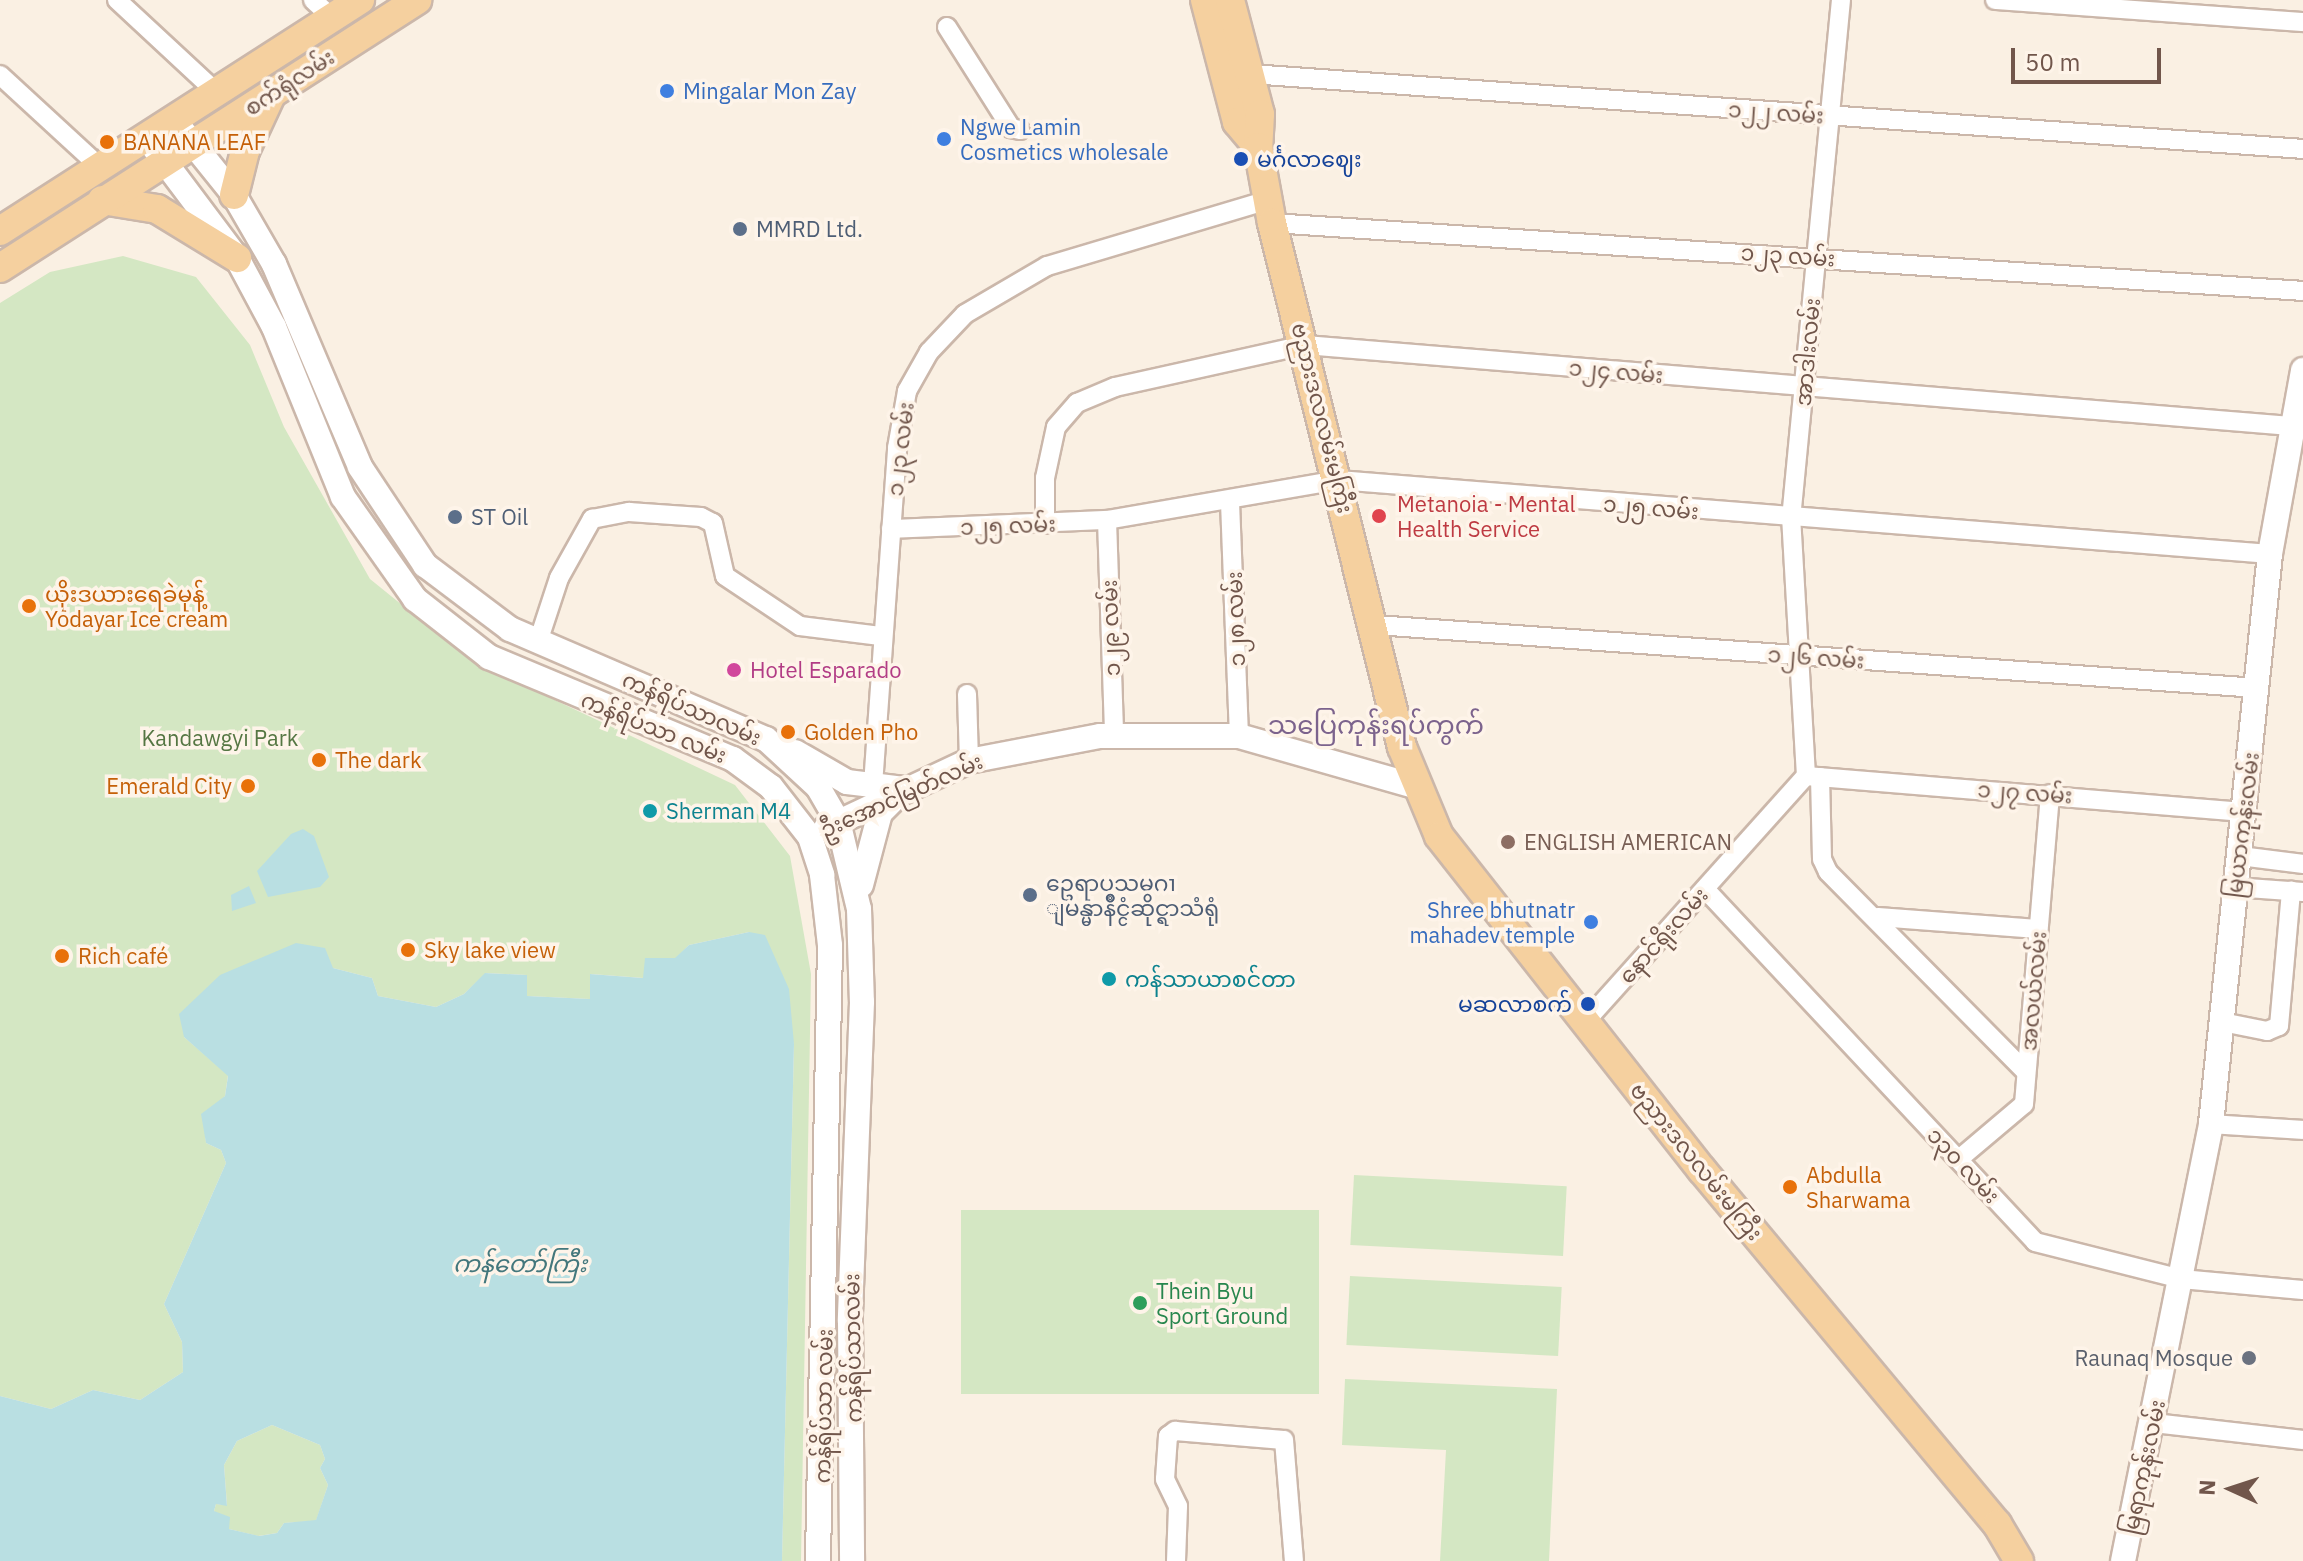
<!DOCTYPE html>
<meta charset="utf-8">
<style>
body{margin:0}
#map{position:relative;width:2303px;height:1561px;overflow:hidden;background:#faf0e3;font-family:"IBM Plex Sans","Noto Sans Myanmar",sans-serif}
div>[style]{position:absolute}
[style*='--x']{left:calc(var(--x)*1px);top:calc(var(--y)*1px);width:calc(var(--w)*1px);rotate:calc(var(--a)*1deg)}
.green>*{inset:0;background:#d4e7c3;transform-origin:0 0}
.water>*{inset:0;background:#b9dfe2}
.roads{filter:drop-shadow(2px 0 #cbb7aa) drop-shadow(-2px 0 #cbb7aa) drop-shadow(0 2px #cbb7aa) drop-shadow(0 -2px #cbb7aa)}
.street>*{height:18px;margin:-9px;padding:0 9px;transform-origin:9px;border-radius:9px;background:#fff}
.secondary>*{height:24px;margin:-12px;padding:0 12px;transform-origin:12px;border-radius:12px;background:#fff}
.primary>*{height:28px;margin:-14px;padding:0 14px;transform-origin:14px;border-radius:14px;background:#f5d09f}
.dots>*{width:22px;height:22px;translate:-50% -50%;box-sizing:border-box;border:4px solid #fef4e9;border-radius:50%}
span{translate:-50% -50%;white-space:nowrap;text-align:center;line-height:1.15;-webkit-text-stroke:7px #fef4e9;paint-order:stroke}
.street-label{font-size:22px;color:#71564b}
.shop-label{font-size:22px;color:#366cbe}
.left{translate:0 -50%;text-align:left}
.right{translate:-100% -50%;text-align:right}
.food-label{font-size:22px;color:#c56008}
.transit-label{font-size:22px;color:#164399}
.service-label{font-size:22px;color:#4e5e75}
.health-label{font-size:22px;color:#be3a42}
.hotel-label{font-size:22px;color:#b23c85}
.park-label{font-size:22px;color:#557643}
.culture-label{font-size:22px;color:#0d838f}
.education-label{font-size:22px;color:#785e54}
.leisure-label{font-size:22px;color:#27864d}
.worship-label{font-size:22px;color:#5b616d}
.water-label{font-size:24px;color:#43777c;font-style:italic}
.quarter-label{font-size:26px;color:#7c638d}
.north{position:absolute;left:2191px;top:1449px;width:80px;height:80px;-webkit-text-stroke:6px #fef4e9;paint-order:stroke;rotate:273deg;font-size:22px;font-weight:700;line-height:32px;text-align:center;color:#71564b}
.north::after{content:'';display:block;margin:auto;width:28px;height:36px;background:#71564b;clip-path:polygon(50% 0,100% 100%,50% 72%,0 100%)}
.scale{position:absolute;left:2011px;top:48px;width:150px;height:36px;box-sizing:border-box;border:4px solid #71564b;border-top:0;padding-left:10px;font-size:24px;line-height:28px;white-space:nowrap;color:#71564b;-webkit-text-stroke:6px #fef4e9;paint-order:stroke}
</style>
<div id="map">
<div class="green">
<div style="clip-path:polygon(123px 256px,196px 277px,250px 345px,284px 427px,370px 579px,470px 660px,735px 785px,790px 856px,811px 974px,801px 1561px,782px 1561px,794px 1044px,749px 932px,689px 945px,676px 958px,646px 958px,644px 978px,591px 974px,590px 999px,527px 996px,527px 975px,486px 973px,464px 994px,436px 1007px,378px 996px,372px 978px,333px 968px,184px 1037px,228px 1075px,225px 1096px,204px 1122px,206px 1143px,221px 1150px,226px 1163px,164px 1304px,182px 1342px,183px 1372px,140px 1400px,93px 1390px,51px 1409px,0 1396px,0 303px,50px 272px)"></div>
<div style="left:1354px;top:1175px;width:213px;height:70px;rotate:3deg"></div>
<div style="left:961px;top:1210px;width:358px;height:184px"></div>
<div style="left:1350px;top:1276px;width:212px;height:69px;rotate:3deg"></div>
<div style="clip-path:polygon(1345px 1379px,1557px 1389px,1549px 1561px,1440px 1561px,1446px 1450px,1342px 1445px)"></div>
<div style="clip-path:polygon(272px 1425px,320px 1445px,325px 1459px,320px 1468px,328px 1485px,316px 1521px,284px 1523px,277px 1533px,258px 1536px,229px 1529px,214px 1511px,216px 1504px,227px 1505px,224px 1465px,237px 1441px)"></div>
</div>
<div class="water">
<div style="clip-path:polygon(303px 829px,314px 836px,329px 877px,320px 887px,268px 897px,257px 871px,291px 834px)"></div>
<div style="clip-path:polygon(249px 886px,256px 903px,232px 911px,231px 895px)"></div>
<div style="clip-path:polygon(evenodd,749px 932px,765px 935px,789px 989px,794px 1044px,782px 1561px,0 1561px,0 1396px,51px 1409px,93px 1390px,140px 1400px,183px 1372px,182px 1342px,164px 1304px,226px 1163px,221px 1150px,206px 1143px,201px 1114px,225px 1096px,228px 1076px,184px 1037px,179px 1014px,220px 975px,296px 943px,325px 948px,333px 968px,372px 978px,378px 996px,436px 1007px,464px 994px,485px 973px,527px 975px,527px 996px,590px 999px,590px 974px,643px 978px,645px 958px,675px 958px,689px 945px,749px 932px,272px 1425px,320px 1445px,325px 1459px,320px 1468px,328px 1485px,316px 1520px,284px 1523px,277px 1533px,259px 1536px,229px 1529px,230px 1517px,214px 1511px,216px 1504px,227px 1506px,224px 1465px,237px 1441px,272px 1425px)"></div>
</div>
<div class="roads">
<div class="street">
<div style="--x:117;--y:0;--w:134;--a:42.9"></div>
<div style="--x:313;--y:0;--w:26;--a:43"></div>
<div style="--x:1995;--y:0;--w:309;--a:4.1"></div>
<div style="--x:947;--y:27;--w:120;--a:57.6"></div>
<div style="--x:1011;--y:128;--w:9;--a:13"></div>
<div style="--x:1250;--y:74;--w:1056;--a:4.07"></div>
<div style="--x:0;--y:75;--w:134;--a:42.6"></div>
<div style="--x:1272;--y:223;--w:1033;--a:3.77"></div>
<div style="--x:1230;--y:502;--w:234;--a:87.8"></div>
<div style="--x:1107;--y:520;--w:215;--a:88.1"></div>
<div style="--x:1045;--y:524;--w:46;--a:-90"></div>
<div style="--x:1045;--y:478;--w:52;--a:-77.8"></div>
<div style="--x:1056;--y:427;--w:32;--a:-49"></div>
<div style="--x:1077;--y:403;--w:41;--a:-22.8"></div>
<div style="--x:1115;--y:387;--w:195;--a:-12.5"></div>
<div style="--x:1305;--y:345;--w:989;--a:4.7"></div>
<div style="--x:891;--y:529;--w:216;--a:-2.4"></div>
<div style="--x:1107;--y:520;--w:234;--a:-9.8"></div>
<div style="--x:1338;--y:480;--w:935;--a:4.54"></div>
<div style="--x:1376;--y:625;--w:882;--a:4.09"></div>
<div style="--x:538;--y:642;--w:67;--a:-71.8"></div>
<div style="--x:559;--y:578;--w:68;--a:-60.8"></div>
<div style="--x:592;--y:519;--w:38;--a:-11"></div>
<div style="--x:629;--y:512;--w:72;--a:4"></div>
<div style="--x:701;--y:517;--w:13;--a:27"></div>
<div style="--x:713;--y:523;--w:54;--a:77.2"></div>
<div style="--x:725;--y:576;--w:90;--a:33.7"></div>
<div style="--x:800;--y:626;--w:81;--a:7.1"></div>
<div style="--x:967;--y:694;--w:67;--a:88.3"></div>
<div style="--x:1806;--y:776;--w:257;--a:-93.3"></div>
<div style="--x:1791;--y:519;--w:521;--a:-84.5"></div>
<div style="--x:1806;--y:776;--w:439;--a:4.7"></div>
<div style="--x:1820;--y:777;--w:82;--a:88.6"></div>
<div style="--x:1822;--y:859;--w:14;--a:65"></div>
<div style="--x:1828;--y:872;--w:281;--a:45.3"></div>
<div style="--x:873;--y:785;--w:338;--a:-85.9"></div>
<div style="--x:897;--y:448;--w:58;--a:-80"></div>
<div style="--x:907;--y:391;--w:45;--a:-60.6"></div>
<div style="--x:929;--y:352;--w:52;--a:-46.5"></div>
<div style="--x:965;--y:314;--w:95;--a:-30.3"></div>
<div style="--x:1047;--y:266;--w:231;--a:-16.6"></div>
<div style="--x:2240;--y:856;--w:64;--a:7.2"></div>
<div style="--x:2234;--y:887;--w:69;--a:4.1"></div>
<div style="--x:1705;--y:889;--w:483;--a:46.9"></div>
<div style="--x:2035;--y:1242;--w:151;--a:14.2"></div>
<div style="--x:2181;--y:1279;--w:122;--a:5.2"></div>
<div style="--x:1878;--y:917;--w:160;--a:4.3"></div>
<div style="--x:2222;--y:1022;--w:46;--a:11.3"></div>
<div style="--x:2267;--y:1031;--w:13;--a:-23"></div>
<div style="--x:2279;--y:1026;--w:136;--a:-84.9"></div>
<div style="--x:1584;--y:1023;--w:332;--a:-48.1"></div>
<div style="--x:2211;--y:1124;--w:92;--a:3.7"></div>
<div style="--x:1959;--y:1159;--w:85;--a:-40.2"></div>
<div style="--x:2024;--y:1104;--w:311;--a:-85.2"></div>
<div style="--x:2154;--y:1423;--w:150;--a:6.5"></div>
<div style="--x:1176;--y:1561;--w:55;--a:-87.9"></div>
<div style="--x:1178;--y:1506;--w:30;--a:-116"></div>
<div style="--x:1165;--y:1479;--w:43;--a:-86"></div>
<div style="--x:1168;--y:1436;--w:9;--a:-36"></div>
<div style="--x:1175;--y:1431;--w:109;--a:4.7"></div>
<div style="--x:1284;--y:1440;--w:121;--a:85.3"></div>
</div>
<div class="secondary">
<div style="--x:173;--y:119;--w:97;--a:51.2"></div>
<div style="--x:234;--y:195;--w:80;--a:59.9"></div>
<div style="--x:274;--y:264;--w:220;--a:67"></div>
<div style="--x:360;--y:467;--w:118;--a:56.4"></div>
<div style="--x:425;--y:565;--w:106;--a:37"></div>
<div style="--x:510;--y:629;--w:279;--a:23.3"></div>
<div style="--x:766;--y:739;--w:71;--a:42.7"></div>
<div style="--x:818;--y:787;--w:39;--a:60"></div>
<div style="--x:838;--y:821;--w:90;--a:76.6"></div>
<div style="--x:859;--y:909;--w:93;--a:88.2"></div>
<div style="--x:862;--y:1002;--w:319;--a:92.2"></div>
<div style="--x:850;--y:1321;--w:240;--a:89.5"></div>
<div style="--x:146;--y:137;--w:151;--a:53.1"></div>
<div style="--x:237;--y:258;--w:78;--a:61.8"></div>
<div style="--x:274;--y:327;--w:183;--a:67.9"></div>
<div style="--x:343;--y:497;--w:125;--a:54.8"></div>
<div style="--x:415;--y:599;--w:94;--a:38.1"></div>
<div style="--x:489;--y:657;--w:264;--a:22.7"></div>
<div style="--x:733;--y:759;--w:47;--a:36.4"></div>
<div style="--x:771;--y:787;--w:63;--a:52"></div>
<div style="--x:810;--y:837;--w:40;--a:72"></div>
<div style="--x:822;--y:875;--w:70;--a:83.5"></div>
<div style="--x:830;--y:945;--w:616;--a:91.12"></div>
<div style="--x:795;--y:752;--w:60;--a:30"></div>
<div style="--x:847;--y:782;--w:57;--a:7"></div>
<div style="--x:826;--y:828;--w:158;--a:-25.1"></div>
<div style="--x:969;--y:761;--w:133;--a:-10.8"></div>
<div style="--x:1100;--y:736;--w:139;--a:0"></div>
<div style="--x:1239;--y:736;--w:183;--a:15.9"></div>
<div style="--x:861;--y:885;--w:74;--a:-75.2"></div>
<div style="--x:880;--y:813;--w:24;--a:-45"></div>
<div style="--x:2123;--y:1561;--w:446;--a:-78.6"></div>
<div style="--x:2211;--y:1124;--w:573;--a:-84.09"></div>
<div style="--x:2270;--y:554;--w:187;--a:-79.8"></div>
</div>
<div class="primary">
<div style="--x:1205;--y:0;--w:126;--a:75.3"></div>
<div style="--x:1237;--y:122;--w:33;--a:50"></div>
<div style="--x:1230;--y:0;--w:118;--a:75.3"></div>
<div style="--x:1260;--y:114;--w:33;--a:93"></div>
<div style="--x:1258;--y:147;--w:77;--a:79.6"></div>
<div style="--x:1272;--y:223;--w:540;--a:76.07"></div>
<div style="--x:1402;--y:747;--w:96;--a:67.4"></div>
<div style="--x:1439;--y:836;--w:425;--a:51.8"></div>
<div style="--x:1702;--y:1170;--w:461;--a:50.2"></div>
<div style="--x:1997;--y:1524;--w:43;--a:59.3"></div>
<div style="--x:234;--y:195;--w:45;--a:-76"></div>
<div style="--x:245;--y:151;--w:62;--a:-65.1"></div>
<div style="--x:102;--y:200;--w:56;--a:9.3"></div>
<div style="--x:157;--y:209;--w:94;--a:31.5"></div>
<div style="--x:0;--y:231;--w:428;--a:-32.7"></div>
<div style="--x:0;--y:268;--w:496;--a:-32.7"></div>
</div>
</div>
<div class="dots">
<div style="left:667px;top:91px;background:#3f7fe0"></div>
<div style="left:944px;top:139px;background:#3f7fe0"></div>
<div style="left:107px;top:142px;background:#e8710a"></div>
<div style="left:1241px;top:159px;background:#1a4fb4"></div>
<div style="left:740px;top:229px;background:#5c6f8a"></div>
<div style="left:1379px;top:516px;background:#e0444e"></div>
<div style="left:455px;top:517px;background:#5c6f8a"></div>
<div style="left:29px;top:606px;background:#e8710a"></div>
<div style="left:734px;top:670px;background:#d1479c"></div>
<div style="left:788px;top:732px;background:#e8710a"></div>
<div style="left:319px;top:760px;background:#e8710a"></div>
<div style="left:248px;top:786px;background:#e8710a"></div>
<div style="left:650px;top:811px;background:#0f9aa8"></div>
<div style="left:1508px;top:842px;background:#8d6e63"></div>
<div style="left:1030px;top:895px;background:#5c6f8a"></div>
<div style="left:1591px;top:922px;background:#3f7fe0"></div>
<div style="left:408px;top:950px;background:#e8710a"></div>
<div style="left:62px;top:956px;background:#e8710a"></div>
<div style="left:1109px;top:979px;background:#0f9aa8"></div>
<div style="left:1588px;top:1004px;background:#1a4fb4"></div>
<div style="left:1790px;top:1187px;background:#e8710a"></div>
<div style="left:1140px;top:1303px;background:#2e9e5b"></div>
<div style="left:2249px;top:1358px;background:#6b7280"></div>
</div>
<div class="street-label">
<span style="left:289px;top:82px;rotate:-33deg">စက်ရုံလမ်း</span>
<span style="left:1776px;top:112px;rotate:4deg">၁၂၂ လမ်း</span>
<span style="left:1788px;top:255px;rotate:4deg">၁၂၃ လမ်း</span>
<span style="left:1807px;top:352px;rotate:-85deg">အာဒါးလမ်း</span>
<span style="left:1616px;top:371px;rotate:5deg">၁၂၄ လမ်း</span>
<span style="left:1323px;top:418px;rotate:76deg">ဗညားဒလလမ်းမကြီး</span>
<span style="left:900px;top:449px;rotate:-83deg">၁၂၃ လမ်း</span>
<span style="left:1651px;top:507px;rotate:5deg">၁၂၅ လမ်း</span>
<span style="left:1008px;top:525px;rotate:-2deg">၁၂၅ လမ်း</span>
<span style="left:1235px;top:619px;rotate:-92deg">၁၂၈ လမ်း</span>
<span style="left:1110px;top:628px;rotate:-92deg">၁၂၉ လမ်း</span>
<span style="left:1816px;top:657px;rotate:4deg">၁၂၆ လမ်း</span>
<span style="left:692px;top:708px;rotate:24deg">ကန်ရိပ်သာလမ်း</span>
<span style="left:654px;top:727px;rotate:22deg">ကန်ရိပ်သာ လမ်း</span>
<span style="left:2025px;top:792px;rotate:4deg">၁၂၇ လမ်း</span>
<span style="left:901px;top:795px;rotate:-24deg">ဦးအောင်မြတ်လမ်း</span>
<span style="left:2242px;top:825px;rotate:-83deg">မြယာကုန်းလမ်း</span>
<span style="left:1663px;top:935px;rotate:-48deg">နောင်ရိုးလမ်း</span>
<span style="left:2033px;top:991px;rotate:-85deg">အလယ်လမ်း</span>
<span style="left:1697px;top:1161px;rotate:51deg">ဗညားဒလလမ်းမကြီး</span>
<span style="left:1964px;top:1165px;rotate:47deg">၁၃၀ လမ်း</span>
<span style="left:852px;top:1348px;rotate:-91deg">ကန်ရိပ်သာလမ်း</span>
<span style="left:823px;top:1406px;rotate:-89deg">ကန်ရိပ်သာ လမ်း</span>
<span style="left:2143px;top:1467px;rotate:-78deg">မြရာကုန်းလမ်း</span>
</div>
<div class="shop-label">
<span class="left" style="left:683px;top:91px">Mingalar Mon Zay</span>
<span class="left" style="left:960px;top:139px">Ngwe Lamin<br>Cosmetics wholesale</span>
<span class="right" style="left:1575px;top:922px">Shree bhutnatr<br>mahadev temple</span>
</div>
<div class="food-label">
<span class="left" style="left:123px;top:142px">BANANA LEAF</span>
<span class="left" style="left:45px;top:606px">ယိုးဒယားရေခဲမုန့်<br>Yodayar Ice cream</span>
<span class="left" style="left:804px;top:732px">Golden Pho</span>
<span class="left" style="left:335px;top:760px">The dark</span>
<span class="right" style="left:232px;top:786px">Emerald City</span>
<span class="left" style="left:424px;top:950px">Sky lake view</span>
<span class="left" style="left:78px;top:956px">Rich café</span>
<span class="left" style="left:1806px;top:1187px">Abdulla<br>Sharwama</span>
</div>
<div class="transit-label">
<span class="left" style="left:1257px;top:159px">မင်္ဂလာဈေး</span>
<span class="right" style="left:1572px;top:1004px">မဆလာစက်</span>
</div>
<div class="service-label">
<span class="left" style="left:756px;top:229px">MMRD Ltd.</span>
<span class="left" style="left:471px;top:517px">ST Oil</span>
<span class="left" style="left:1046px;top:895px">ဥေရာပသမဂၢ<br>ျမန္မာနိဳင္ငံဆိုင္ရာသံရုံ</span>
</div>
<div class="health-label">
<span class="left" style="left:1397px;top:516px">Metanoia - Mental<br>Health Service</span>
</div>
<div class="hotel-label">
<span class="left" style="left:750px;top:670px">Hotel Esparado</span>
</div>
<div class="park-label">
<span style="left:220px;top:738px">Kandawgyi Park</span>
</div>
<div class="culture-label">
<span class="left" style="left:666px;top:811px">Sherman M4</span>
<span class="left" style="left:1125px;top:979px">ကန်သာယာစင်တာ</span>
</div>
<div class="education-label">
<span class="left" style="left:1524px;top:842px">ENGLISH AMERICAN</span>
</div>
<div class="leisure-label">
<span class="left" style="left:1156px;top:1303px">Thein Byu<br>Sport Ground</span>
</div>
<div class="worship-label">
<span class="right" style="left:2233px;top:1358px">Raunaq Mosque</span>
</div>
<div class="water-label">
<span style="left:520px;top:1264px">ကန်တော်ကြီး</span>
</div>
<div class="quarter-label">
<span style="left:1376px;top:725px">သပြေကုန်းရပ်ကွက်</span>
</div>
<div class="north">N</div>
<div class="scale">50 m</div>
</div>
